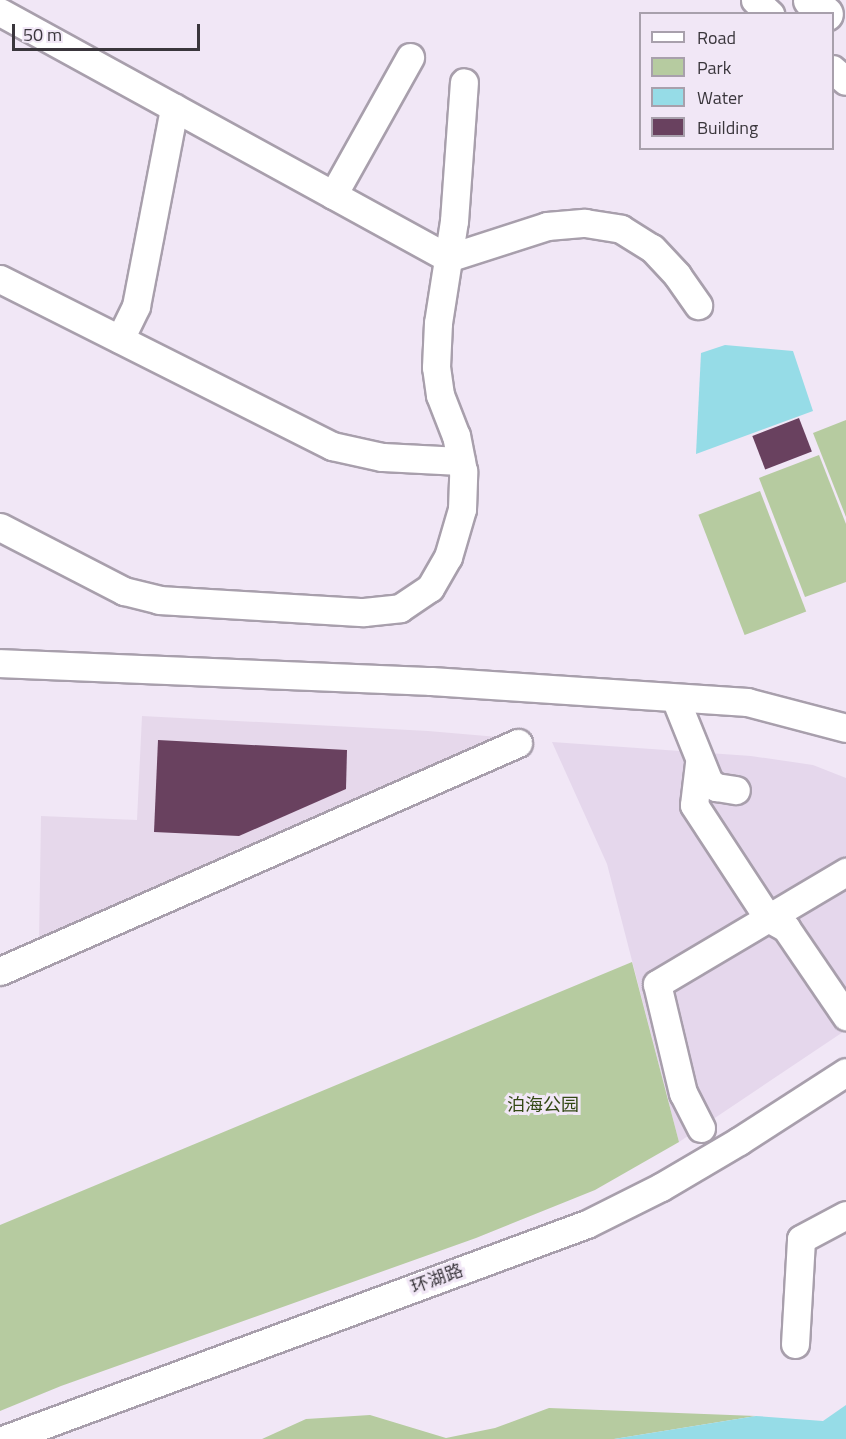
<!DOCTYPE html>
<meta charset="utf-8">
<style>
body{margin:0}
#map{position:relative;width:846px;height:1439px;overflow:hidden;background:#f1e7f6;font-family:"Titillium Web","Noto Sans SC",sans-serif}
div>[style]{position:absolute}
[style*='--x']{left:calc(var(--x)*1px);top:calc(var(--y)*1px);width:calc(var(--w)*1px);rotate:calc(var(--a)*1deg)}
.built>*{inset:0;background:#e5d7ec}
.education>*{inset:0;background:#e6d8eb}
.green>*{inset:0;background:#b6cba0;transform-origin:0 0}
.water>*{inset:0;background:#96dce7}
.building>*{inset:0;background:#69415f;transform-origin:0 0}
.roads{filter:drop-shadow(2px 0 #a89fac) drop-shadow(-2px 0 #a89fac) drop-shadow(0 2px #a89fac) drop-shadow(0 -2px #a89fac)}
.minor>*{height:27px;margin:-13.5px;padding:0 13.5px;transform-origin:13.5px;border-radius:13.5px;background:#fff}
.major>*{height:33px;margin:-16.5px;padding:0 16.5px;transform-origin:16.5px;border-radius:16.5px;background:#fff}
span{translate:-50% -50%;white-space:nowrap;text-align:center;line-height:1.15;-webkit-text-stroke:6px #f1e7f6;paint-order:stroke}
.park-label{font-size:18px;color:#334814}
.street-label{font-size:18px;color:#3a363c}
.legend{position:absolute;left:639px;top:12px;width:195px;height:138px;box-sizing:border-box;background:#f1e7f6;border:2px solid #a8a0ac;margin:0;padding:8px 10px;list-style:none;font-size:18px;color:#3a363c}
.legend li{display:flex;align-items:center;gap:12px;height:30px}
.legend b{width:30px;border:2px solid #a8a0ac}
.scale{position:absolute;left:12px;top:24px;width:188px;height:27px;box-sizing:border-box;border:3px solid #3a363c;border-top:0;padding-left:8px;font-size:18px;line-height:21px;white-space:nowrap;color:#3a363c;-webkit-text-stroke:4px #f1e7f6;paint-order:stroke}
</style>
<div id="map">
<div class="built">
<div style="clip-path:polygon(552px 742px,751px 756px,813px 765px,846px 778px,846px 1030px,679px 1142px,607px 864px)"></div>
</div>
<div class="education">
<div style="clip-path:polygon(142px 716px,428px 731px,498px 737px,135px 902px,39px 941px,41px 816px,137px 820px)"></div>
</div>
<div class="green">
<div style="clip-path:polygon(846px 420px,846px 517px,813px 433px)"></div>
<div style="clip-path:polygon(819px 455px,846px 524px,846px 582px,805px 597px,759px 478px)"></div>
<div style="left:760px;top:491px;width:129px;height:66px;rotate:69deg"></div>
<div style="clip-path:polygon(632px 962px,679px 1142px,595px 1190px,476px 1238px,61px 1386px,0 1411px,0 1225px)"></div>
<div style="clip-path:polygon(549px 1408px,756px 1416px,614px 1439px,262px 1439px,306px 1419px,370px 1415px,446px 1438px,495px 1428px)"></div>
</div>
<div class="water">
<div style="clip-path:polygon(725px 345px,793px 351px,813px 411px,696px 454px,701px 353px)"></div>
<div style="clip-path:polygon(846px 1405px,846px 1439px,614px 1439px,756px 1416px,823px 1421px)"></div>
</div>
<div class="building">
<div style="left:799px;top:418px;width:36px;height:50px;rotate:69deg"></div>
<div style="clip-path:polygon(158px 740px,347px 750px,346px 789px,239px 836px,154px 832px)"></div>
</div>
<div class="roads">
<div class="minor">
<div style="--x:755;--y:0;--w:21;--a:43"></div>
<div style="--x:0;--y:12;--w:511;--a:28.77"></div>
<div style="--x:448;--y:258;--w:104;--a:-17.9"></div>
<div style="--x:547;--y:226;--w:38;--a:-5"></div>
<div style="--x:585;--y:223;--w:36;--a:9"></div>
<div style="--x:621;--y:229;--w:36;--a:32"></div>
<div style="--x:652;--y:248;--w:37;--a:47"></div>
<div style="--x:677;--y:275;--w:37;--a:55"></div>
<div style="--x:832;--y:69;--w:18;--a:41"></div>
<div style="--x:333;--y:195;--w:158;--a:-60.8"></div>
<div style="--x:0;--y:279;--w:372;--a:26.7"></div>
<div style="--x:332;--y:446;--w:51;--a:12.4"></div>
<div style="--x:382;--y:457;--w:79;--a:2.9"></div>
<div style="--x:120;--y:339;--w:37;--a:-64"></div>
<div style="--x:136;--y:306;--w:202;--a:-79.1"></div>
<div style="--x:0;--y:527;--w:140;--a:27.3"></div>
<div style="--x:124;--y:591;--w:36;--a:14"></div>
<div style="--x:159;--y:600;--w:205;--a:3.4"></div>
<div style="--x:364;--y:612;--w:36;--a:-6"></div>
<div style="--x:400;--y:608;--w:36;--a:-34"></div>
<div style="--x:430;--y:588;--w:36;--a:-60"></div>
<div style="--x:448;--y:557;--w:50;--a:-73.7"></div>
<div style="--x:462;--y:509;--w:38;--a:-88"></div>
<div style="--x:463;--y:471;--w:36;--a:-101"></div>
<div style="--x:456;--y:436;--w:44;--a:-111.3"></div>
<div style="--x:440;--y:395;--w:28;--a:-98"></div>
<div style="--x:436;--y:367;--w:44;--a:-87.4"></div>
<div style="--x:438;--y:323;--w:103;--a:-81.1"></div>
<div style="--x:454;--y:221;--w:139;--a:-85.9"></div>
<div style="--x:0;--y:663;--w:431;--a:2.4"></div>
<div style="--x:431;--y:681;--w:317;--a:3.8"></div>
<div style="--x:747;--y:702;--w:102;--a:14.7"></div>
<div style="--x:675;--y:698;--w:91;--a:68"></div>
<div style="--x:709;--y:782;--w:9;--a:36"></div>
<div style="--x:716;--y:787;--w:20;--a:9"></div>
<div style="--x:699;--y:763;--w:42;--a:96.8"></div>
<div style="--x:694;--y:805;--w:135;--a:56.8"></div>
<div style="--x:768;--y:918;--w:21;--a:29"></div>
<div style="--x:786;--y:928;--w:107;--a:55.7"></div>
<div style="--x:0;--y:971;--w:566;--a:-23.76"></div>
<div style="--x:701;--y:1128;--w:39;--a:-117"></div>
<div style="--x:683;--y:1093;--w:112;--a:-103.4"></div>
<div style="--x:657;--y:984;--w:220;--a:-30.7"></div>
<div style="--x:795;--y:1344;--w:105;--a:-86.7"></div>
<div style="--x:801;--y:1239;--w:51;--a:-28.1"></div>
<div style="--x:5;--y:1439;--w:620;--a:-20.28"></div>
<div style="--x:587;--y:1224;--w:83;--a:-26.6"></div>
<div style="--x:661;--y:1187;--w:91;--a:-30.5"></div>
<div style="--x:739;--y:1141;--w:127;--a:-32.8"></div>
</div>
<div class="major">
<div style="--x:810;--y:0;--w:21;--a:41"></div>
</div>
</div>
<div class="park-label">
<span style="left:543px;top:1105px">泊海公园</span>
</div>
<div class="street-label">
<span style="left:437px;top:1279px;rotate:-20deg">环湖路</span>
</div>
<ul class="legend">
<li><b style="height:8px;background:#fff"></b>Road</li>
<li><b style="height:16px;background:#b6cba0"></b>Park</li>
<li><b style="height:16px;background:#96dce7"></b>Water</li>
<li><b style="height:16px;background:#69415f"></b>Building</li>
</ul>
<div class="scale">50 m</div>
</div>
